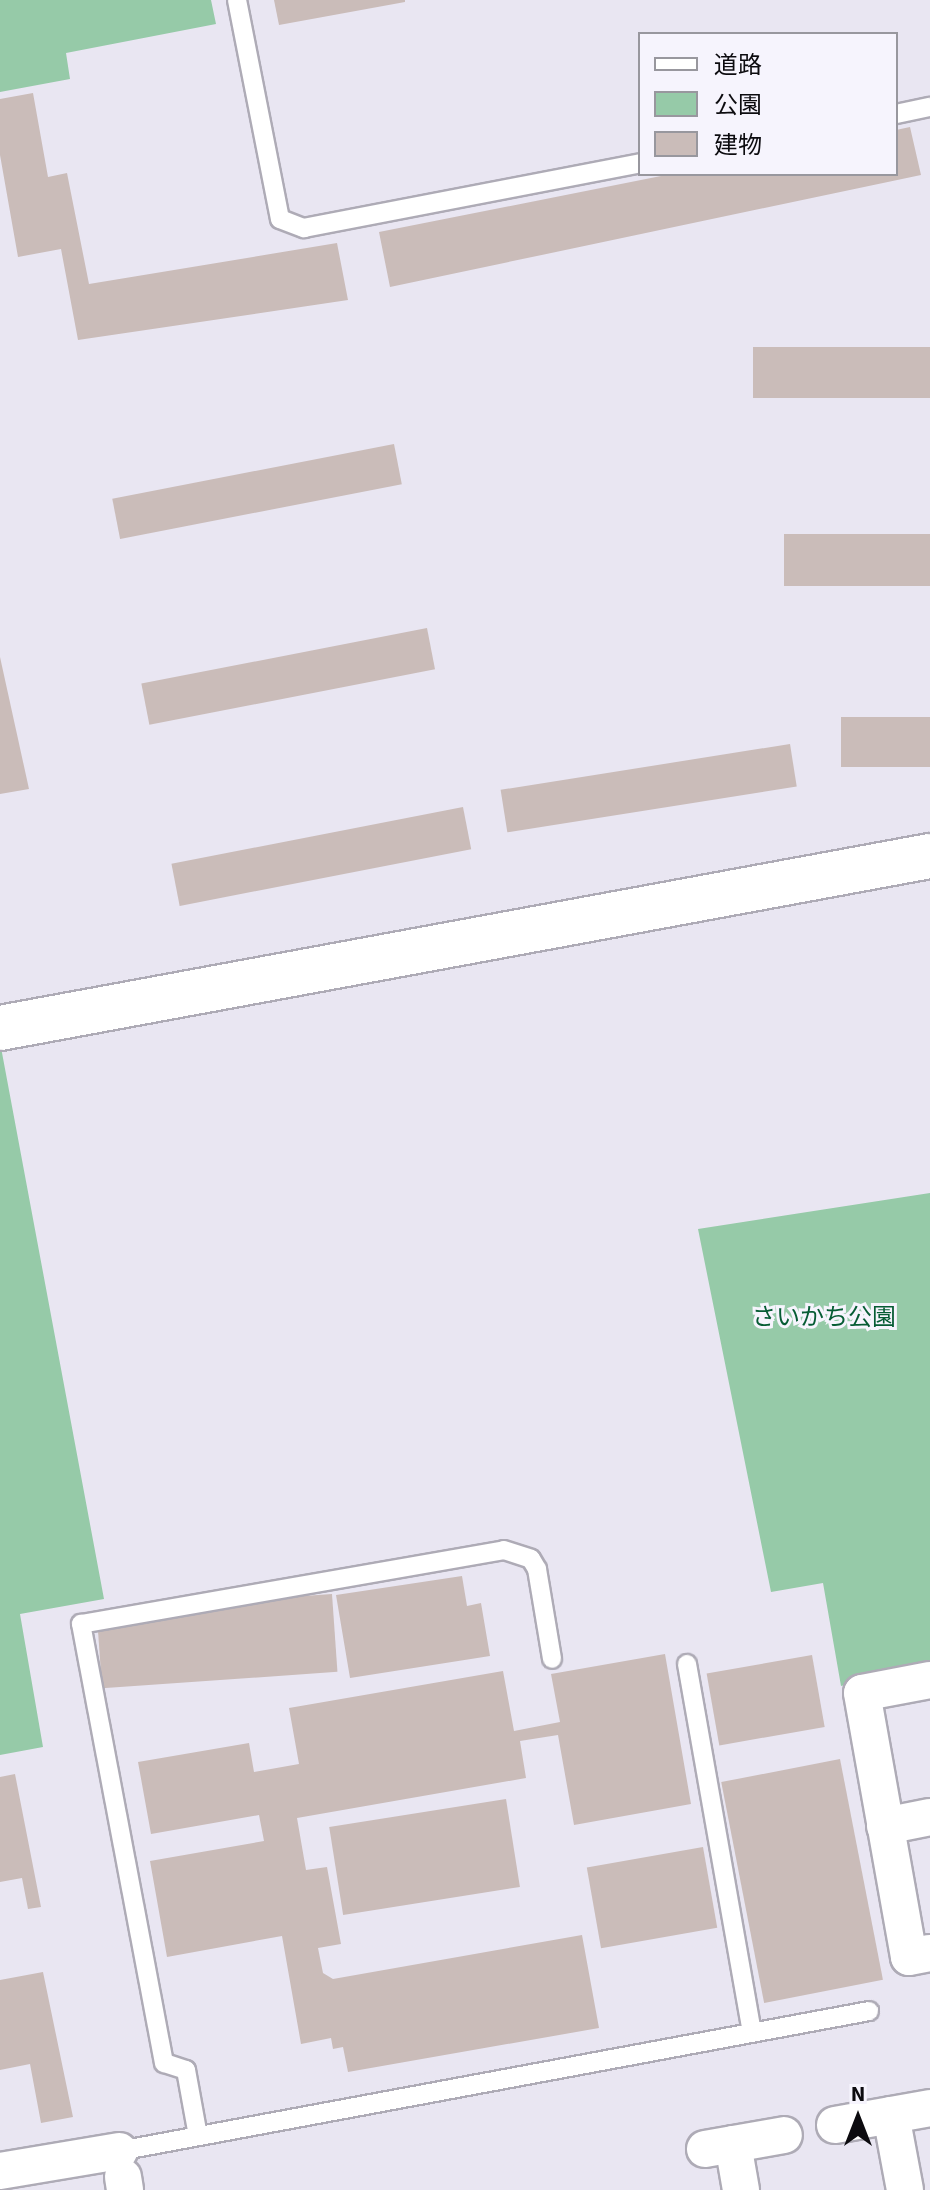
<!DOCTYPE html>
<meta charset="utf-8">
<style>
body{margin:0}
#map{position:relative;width:930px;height:2190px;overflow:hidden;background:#e9e6f2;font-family:"Source Sans 3","Noto Sans JP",sans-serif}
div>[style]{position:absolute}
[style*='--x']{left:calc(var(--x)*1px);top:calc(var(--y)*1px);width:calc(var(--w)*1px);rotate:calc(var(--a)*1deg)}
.green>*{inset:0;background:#96caa8}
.building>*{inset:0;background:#cabcb9;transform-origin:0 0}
.roads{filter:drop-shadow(2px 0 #aeabb6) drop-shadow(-2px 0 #aeabb6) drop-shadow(0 2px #aeabb6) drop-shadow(0 -2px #aeabb6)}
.lane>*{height:18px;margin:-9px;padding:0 9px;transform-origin:9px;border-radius:9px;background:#fff}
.street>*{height:36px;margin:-18px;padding:0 18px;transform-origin:18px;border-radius:18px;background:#fff}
.secondary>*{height:44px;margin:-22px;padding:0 22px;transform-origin:22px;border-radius:22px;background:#fff}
span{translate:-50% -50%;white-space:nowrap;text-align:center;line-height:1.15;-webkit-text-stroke:6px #f6f4fd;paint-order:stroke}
.park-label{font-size:24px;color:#065c34}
.legend{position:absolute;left:638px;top:32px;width:260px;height:144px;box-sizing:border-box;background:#f6f4fd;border:2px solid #98979e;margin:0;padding:10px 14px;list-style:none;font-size:24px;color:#0c0b0f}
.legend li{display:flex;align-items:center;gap:16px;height:40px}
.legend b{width:40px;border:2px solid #98979e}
.north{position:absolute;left:818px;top:2078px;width:80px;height:80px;-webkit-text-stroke:6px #f6f4fd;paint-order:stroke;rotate:0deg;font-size:22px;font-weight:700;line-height:32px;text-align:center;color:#0c0b0f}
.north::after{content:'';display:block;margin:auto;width:28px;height:36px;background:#0c0b0f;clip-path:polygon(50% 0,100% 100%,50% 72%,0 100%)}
</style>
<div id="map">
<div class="green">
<div style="clip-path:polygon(0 0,211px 0,216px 24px,66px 53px,70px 79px,0 92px)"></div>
<div style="clip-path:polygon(0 1042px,104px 1599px,20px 1614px,43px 1747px,0 1755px)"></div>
<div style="clip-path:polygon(930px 1193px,930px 1666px,841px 1686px,823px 1583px,771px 1592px,698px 1229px)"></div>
</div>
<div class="building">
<div style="clip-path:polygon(274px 0,405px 0,405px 2px,279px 25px)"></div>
<div style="clip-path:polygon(33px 93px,48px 177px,67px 173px,89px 284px,337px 243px,348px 300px,78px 340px,61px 249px,18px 257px,0 155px,0 99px)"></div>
<div style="clip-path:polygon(910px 127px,921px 175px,390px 287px,379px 232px,671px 174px,896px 174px,896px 130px)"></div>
<div style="left:930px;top:347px;width:51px;height:177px;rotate:90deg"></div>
<div style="left:394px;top:444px;width:41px;height:287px;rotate:79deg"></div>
<div style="left:930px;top:534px;width:52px;height:146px;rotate:90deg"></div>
<div style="left:427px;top:628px;width:42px;height:291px;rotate:79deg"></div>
<div style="clip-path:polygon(0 657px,29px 789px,0 794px)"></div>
<div style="left:930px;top:717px;width:50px;height:89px;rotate:90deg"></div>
<div style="left:790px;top:744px;width:43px;height:293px;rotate:81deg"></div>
<div style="left:463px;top:807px;width:43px;height:297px;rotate:79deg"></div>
<div style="clip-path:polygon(462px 1576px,467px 1606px,481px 1603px,490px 1656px,350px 1678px,336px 1595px)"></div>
<div style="left:332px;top:1594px;width:78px;height:236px;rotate:86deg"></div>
<div style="clip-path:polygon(665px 1654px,691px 1804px,574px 1825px,558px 1735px,520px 1741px,526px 1778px,297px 1818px,306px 1870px,327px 1867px,341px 1944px,318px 1948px,323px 1973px,333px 1979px,582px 1935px,599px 2028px,348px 2072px,343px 2047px,333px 2049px,331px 2038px,301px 2044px,282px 1936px,167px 1957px,150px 1861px,264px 1841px,259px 1815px,151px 1834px,138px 1762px,249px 1743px,254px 1772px,299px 1764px,289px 1708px,503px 1671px,514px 1731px,560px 1722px,551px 1674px)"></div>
<div style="left:812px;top:1655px;width:73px;height:107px;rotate:80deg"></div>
<div style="left:840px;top:1759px;width:225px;height:121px;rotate:79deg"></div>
<div style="clip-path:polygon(15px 1774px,41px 1907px,28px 1909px,22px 1878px,0 1882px,0 1777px)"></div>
<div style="left:506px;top:1799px;width:89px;height:179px;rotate:81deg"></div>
<div style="left:703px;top:1847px;width:82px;height:118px;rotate:80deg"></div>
<div style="clip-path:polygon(43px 1972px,73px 2117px,41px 2123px,30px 2064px,0 2070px,0 1980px)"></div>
</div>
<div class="roads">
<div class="lane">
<div style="--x:237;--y:0;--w:223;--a:78.9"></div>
<div style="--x:280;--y:219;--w:26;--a:21"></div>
<div style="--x:304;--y:228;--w:342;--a:-10.9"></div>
<div style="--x:896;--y:114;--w:35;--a:-12"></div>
<div style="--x:687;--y:1664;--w:374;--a:80"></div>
<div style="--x:198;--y:2136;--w:67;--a:-100.3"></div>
<div style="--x:186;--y:2070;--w:23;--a:-162"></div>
<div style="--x:164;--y:2063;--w:447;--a:-100.7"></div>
<div style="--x:81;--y:1624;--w:429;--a:-9.9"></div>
<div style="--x:504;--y:1550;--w:28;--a:18"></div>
<div style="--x:531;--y:1559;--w:12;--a:59"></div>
<div style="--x:537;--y:1569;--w:91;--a:80.5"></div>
<div style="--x:119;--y:2151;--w:763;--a:-10.57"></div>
</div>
<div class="street">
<div style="--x:930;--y:1680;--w:69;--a:169.2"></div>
<div style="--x:862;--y:1693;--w:268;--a:79.9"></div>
<div style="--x:909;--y:1957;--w:21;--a:-11"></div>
<div style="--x:885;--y:1826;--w:46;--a:-11.3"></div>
<div style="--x:891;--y:2115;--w:76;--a:79.4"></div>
<div style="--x:835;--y:2125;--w:97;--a:-10.1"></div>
<div style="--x:733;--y:2144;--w:47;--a:80.1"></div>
<div style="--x:705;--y:2149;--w:80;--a:-10"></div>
<div style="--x:0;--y:2171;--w:121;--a:-9.5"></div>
<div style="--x:123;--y:2177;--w:13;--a:81"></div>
</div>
<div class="secondary">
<div style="--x:0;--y:1028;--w:946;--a:-10.48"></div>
</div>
</div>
<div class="park-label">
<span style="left:824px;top:1318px">さいかち公園</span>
</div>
<ul class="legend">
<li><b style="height:10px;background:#fff"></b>道路</li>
<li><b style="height:22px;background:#96caa8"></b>公園</li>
<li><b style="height:22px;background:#cabcb9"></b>建物</li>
</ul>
<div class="north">N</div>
</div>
